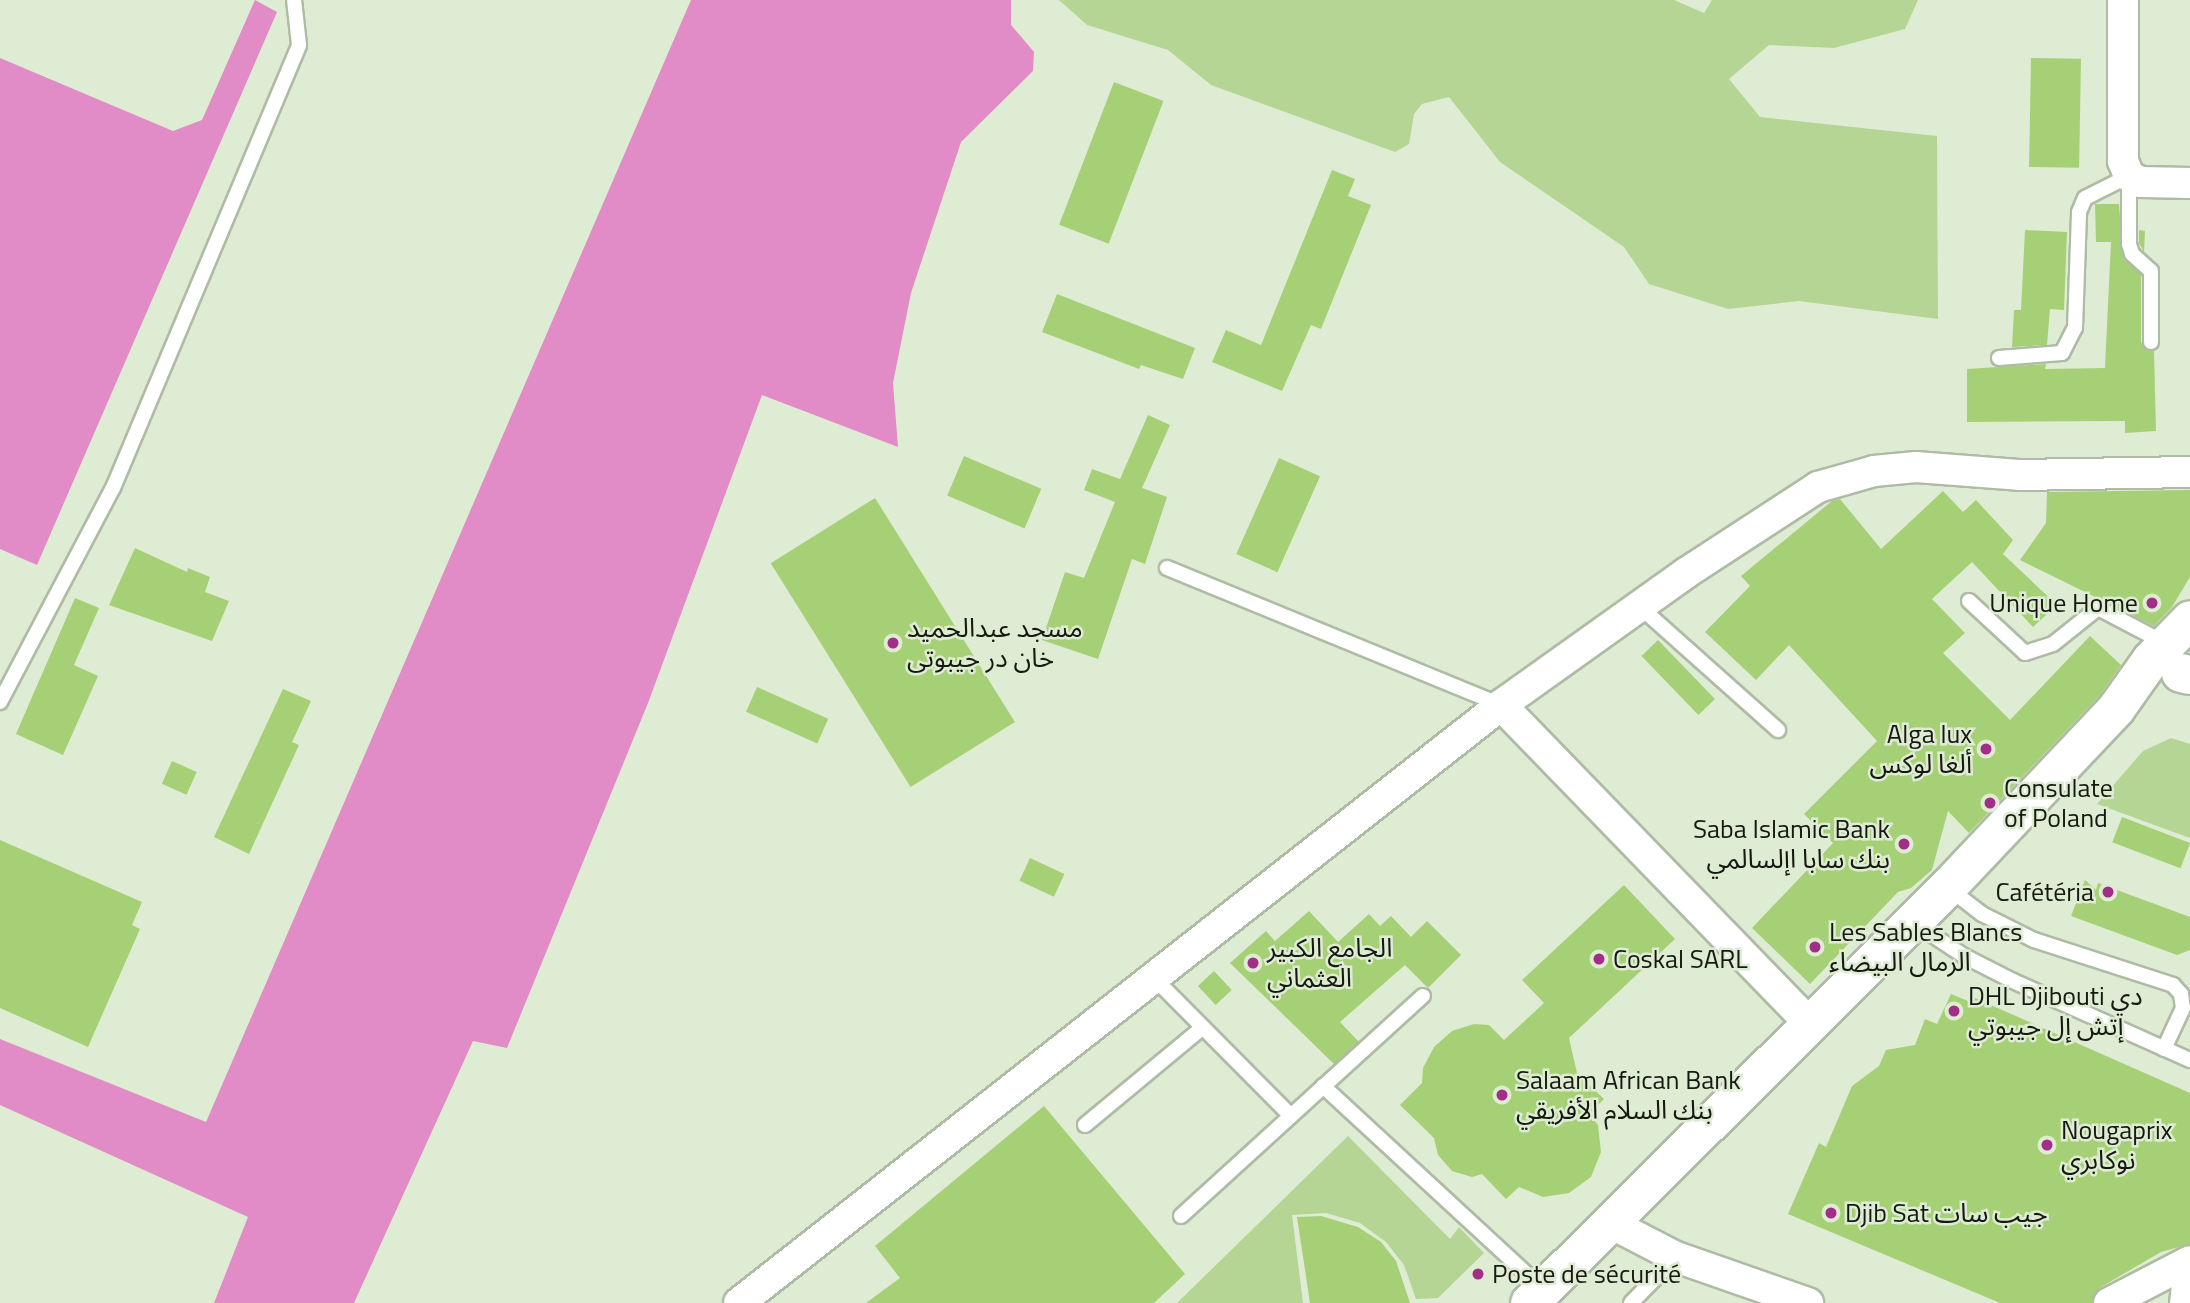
<!DOCTYPE html>
<meta charset="utf-8">
<style>
body{margin:0}
#map{position:relative;width:2190px;height:1303px;overflow:hidden;background:#dfecd4;font-family:"Titillium Web","Noto Sans Arabic",sans-serif}
div>[style]{position:absolute}
[style*='--x']{left:calc(var(--x)*1px);top:calc(var(--y)*1px);width:calc(var(--w)*1px);rotate:calc(var(--a)*1deg)}
.green>*{inset:0;background:#b5d594}
.water>*{inset:0;background:#e18cc6}
.building>*{inset:0;background:#a5d076;transform-origin:0 0}
.roads{filter:drop-shadow(2px 0 #afbba4) drop-shadow(-2px 0 #afbba4) drop-shadow(0 2px #afbba4) drop-shadow(0 -2px #afbba4)}
.service>*{height:14px;margin:-7px;padding:0 7px;transform-origin:7px;border-radius:7px;background:#fff}
.minor>*{height:30px;margin:-15px;padding:0 15px;transform-origin:15px;border-radius:15px;background:#fff}
.tertiary>*{height:37px;margin:-18.5px;padding:0 18.5px;transform-origin:18.5px;border-radius:18.5px;background:#fff}
.secondary>*{height:38px;margin:-19px;padding:0 19px;transform-origin:19px;border-radius:19px;background:#fff}
.dots>*{width:19px;height:19px;translate:-50% -50%;box-sizing:border-box;border:4px solid #dfecd4;border-radius:50%}
span{translate:-50% -50%;white-space:nowrap;text-align:center;line-height:1.15;-webkit-text-stroke:5px #dfecd4;paint-order:stroke}
.poi-label{font-size:26px;color:#151910}
.right{translate:-100% -50%;text-align:right}
.left{translate:0 -50%;text-align:left}
</style>
<div id="map">
<div class="green">
<div style="clip-path:polygon(1059px 0,1674px 0,1704px 13px,1712px 0,1918px 0,1905px 29px,1834px 48px,1769px 45px,1729px 79px,1760px 117px,1937px 136px,1938px 319px,1799px 301px,1728px 309px,1649px 284px,1624px 247px,1500px 162px,1449px 97px,1422px 104px,1414px 114px,1409px 144px,1395px 152px,1211px 85px,1168px 50px,1087px 25px)"></div>
<div style="clip-path:polygon(2171px 738px,2190px 744px,2190px 838px,2097px 804px,2143px 751px)"></div>
<div style="clip-path:polygon(1348px 1136px,1450px 1239px,1459px 1227px,1484px 1253px,1438px 1298px,1416px 1299px,1404px 1265px,1386px 1242px,1360px 1223px,1326px 1213px,1292px 1215px,1303px 1303px,1177px 1303px)"></div>
</div>
<div class="water">
<div style="clip-path:polygon(255px 0,277px 12px,37px 565px,0 549px,0 58px,173px 131px,202px 120px)"></div>
<div style="clip-path:polygon(691px 0,1011px 0,1011px 25px,1034px 52px,1033px 71px,961px 142px,911px 293px,893px 383px,898px 447px,762px 395px,648px 703px,507px 1048px,473px 1041px,354px 1303px,214px 1303px,248px 1217px,0 1105px,0 1039px,206px 1122px)"></div>
</div>
<div class="building">
<div style="left:2031px;top:58px;width:50px;height:109px;rotate:1deg"></div>
<div style="left:1114px;top:82px;width:53px;height:153px;rotate:21deg"></div>
<div style="clip-path:polygon(1332px 170px,1355px 179px,1348px 196px,1371px 205px,1321px 329px,1311px 325px,1282px 391px,1212px 362px,1226px 330px,1261px 345px)"></div>
<div style="clip-path:polygon(2095px 204px,2119px 204px,2123px 257px,2141px 275px,2141px 342px,2146px 350px,2154px 351px,2156px 431px,2125px 433px,2125px 421px,1967px 422px,1967px 369px,2046px 364px,2045px 369px,2105px 368px,2111px 242px,2096px 242px)"></div>
<div style="clip-path:polygon(2025px 230px,2067px 232px,2064px 310px,2050px 309px,2047px 345px,2012px 347px,2014px 310px,2021px 310px)"></div>
<div style="clip-path:polygon(2139px 230px,2145px 231px,2144px 252px,2139px 243px)"></div>
<div style="clip-path:polygon(1057px 294px,1195px 348px,1183px 379px,1141px 365px,1139px 369px,1042px 332px)"></div>
<div style="clip-path:polygon(1148px 415px,1170px 425px,1142px 488px,1167px 497px,1145px 564px,1132px 559px,1098px 659px,1042px 640px,1065px 572px,1084px 578px,1115px 502px,1084px 490px,1092px 469px,1120px 479px)"></div>
<div style="left:964px;top:456px;width:84px;height:43px;rotate:23deg"></div>
<div style="left:1279px;top:458px;width:45px;height:105px;rotate:24deg"></div>
<div style="clip-path:polygon(2190px 490px,2190px 577px,2172px 607px,2154px 626px,2020px 560px,2046px 523px,2047px 492px)"></div>
<div style="clip-path:polygon(1943px 491px,1963px 512px,1976px 500px,2013px 540px,2003px 554px,2057px 605px,2033px 627px,1972px 562px,1932px 599px,1965px 633px,1943px 653px,2010px 720px,2090px 636px,2121px 665px,2100px 695px,1969px 833px,1948px 811px,1932px 870px,1911px 888px,1898px 892px,1810px 984px,1752px 928px,1833px 843px,1804px 814px,1877px 741px,1789px 645px,1756px 680px,1705px 632px,1750px 586px,1741px 576px,1832px 501px,1840px 499px,1881px 549px)"></div>
<div style="left:875px;top:498px;width:264px;height:123px;rotate:58deg"></div>
<div style="clip-path:polygon(135px 548px,187px 572px,188px 568px,210px 577px,205px 592px,229px 601px,212px 641px,109px 605px)"></div>
<div style="clip-path:polygon(75px 598px,99px 608px,74px 665px,98px 676px,63px 755px,16px 734px)"></div>
<div style="left:1658px;top:640px;width:82px;height:23px;rotate:46deg"></div>
<div style="left:757px;top:687px;width:78px;height:27px;rotate:24deg"></div>
<div style="clip-path:polygon(283px 689px,311px 701px,292px 742px,299px 745px,249px 854px,214px 837px)"></div>
<div style="left:172px;top:761px;width:27px;height:25px;rotate:24deg"></div>
<div style="left:2122px;top:817px;width:73px;height:27px;rotate:21deg"></div>
<div style="clip-path:polygon(0 840px,142px 902px,132px 925px,140px 929px,88px 1047px,0 1008px)"></div>
<div style="left:1030px;top:858px;width:38px;height:25px;rotate:25deg"></div>
<div style="clip-path:polygon(2085px 880px,2096px 890px,2098px 883px,2190px 917px,2190px 950px,2177px 955px,2071px 916px)"></div>
<div style="clip-path:polygon(1624px 885px,1675px 939px,1569px 1038px,1577px 1073px,1604px 1099px,1589px 1114px,1598px 1125px,1601px 1152px,1591px 1177px,1569px 1193px,1543px 1197px,1519px 1187px,1506px 1199px,1482px 1174px,1472px 1177px,1452px 1171px,1438px 1155px,1434px 1138px,1400px 1105px,1422px 1083px,1423px 1068px,1434px 1047px,1452px 1031px,1474px 1024px,1489px 1025px,1504px 1040px,1544px 1003px,1522px 980px)"></div>
<div style="clip-path:polygon(1309px 911px,1338px 942px,1369px 914px,1380px 926px,1391px 916px,1411px 937px,1427px 921px,1461px 955px,1428px 988px,1405px 965px,1340px 1022px,1359px 1042px,1334px 1064px,1230px 963px,1266px 931px,1275px 941px)"></div>
<div style="left:1214px;top:971px;width:26px;height:22px;rotate:47deg"></div>
<div style="clip-path:polygon(1951px 994px,1973px 1003px,1975px 998px,2190px 1093px,2190px 1244px,2161px 1252px,2101px 1287px,2092px 1303px,2000px 1303px,1788px 1214px,1819px 1143px,1826px 1147px,1852px 1086px,1879px 1066px,1886px 1050px,1915px 1045px,1925px 1019px,1937px 1024px)"></div>
<div style="clip-path:polygon(1044px 1106px,1185px 1274px,1154px 1303px,866px 1303px,900px 1278px,875px 1246px)"></div>
<div style="clip-path:polygon(1321px 1216px,1358px 1227px,1381px 1242px,1396px 1261px,1410px 1303px,1310px 1303px,1297px 1217px)"></div>
</div>
<div class="roads">
<div class="service">
<div style="--x:1999;--y:358;--w:63;--a:-4.5"></div>
<div style="--x:2062;--y:353;--w:28;--a:-63"></div>
<div style="--x:2075;--y:328;--w:116;--a:-88"></div>
<div style="--x:2079;--y:212;--w:15;--a:-67"></div>
<div style="--x:2085;--y:198;--w:49;--a:-26.6"></div>
<div style="--x:2129;--y:176;--w:68;--a:90"></div>
<div style="--x:2129;--y:244;--w:10;--a:73"></div>
<div style="--x:2132;--y:254;--w:25;--a:42"></div>
<div style="--x:2151;--y:271;--w:71;--a:90"></div>
<div style="--x:1167;--y:568;--w:361;--a:22.3"></div>
<div style="--x:1969;--y:601;--w:76;--a:42.9"></div>
<div style="--x:2025;--y:653;--w:29;--a:-18"></div>
<div style="--x:2053;--y:644;--w:58;--a:-38.7"></div>
<div style="--x:2098;--y:608;--w:76;--a:27.6"></div>
<div style="--x:1640;--y:607;--w:185;--a:41.7"></div>
<div style="--x:0;--y:702;--w:242;--a:-62.2"></div>
<div style="--x:113;--y:488;--w:480;--a:-67.2"></div>
<div style="--x:299;--y:45;--w:45;--a:-96.3"></div>
<div style="--x:1947;--y:887;--w:44;--a:37.6"></div>
<div style="--x:1982;--y:914;--w:58;--a:26.6"></div>
<div style="--x:2034;--y:940;--w:146;--a:17.9"></div>
<div style="--x:2173;--y:985;--w:12;--a:48"></div>
<div style="--x:2181;--y:994;--w:14;--a:82"></div>
<div style="--x:2183;--y:1008;--w:45;--a:114.9"></div>
<div style="--x:1914;--y:923;--w:60;--a:33.4"></div>
<div style="--x:1964;--y:956;--w:55;--a:27"></div>
<div style="--x:2013;--y:981;--w:194;--a:24.1"></div>
<div style="--x:1155;--y:979;--w:193;--a:45.2"></div>
<div style="--x:1323;--y:1086;--w:298;--a:42.7"></div>
<div style="--x:1085;--y:1125;--w:153;--a:-39.7"></div>
<div style="--x:1181;--y:1216;--w:327;--a:-42.3"></div>
<div style="--x:1631;--y:1303;--w:64;--a:-45.6"></div>
</div>
<div class="minor">
<div style="--x:2123;--y:0;--w:161;--a:90"></div>
<div style="--x:2123;--y:161;--w:16;--a:68"></div>
<div style="--x:2129;--y:176;--w:13;--a:27"></div>
<div style="--x:2141;--y:182;--w:49;--a:1.2"></div>
<div style="--x:1501;--y:705;--w:446;--a:45.9"></div>
<div style="--x:1612;--y:1224;--w:72;--a:27.3"></div>
<div style="--x:1676;--y:1257;--w:140;--a:19.2"></div>
<div style="--x:739;--y:1303;--w:969;--a:-38.12"></div>
<div style="--x:1501;--y:705;--w:227;--a:-35.5"></div>
<div style="--x:1686;--y:573;--w:158;--a:-33.1"></div>
<div style="--x:1818;--y:487;--w:58;--a:-15.9"></div>
<div style="--x:1874;--y:471;--w:42;--a:-5.4"></div>
<div style="--x:1916;--y:467;--w:103;--a:4.4"></div>
<div style="--x:2019;--y:475;--w:171;--a:-1"></div>
<div style="--x:2109;--y:1303;--w:89;--a:-27.4"></div>
<div style="--x:2185;--y:1303;--w:42;--a:-83.2"></div>
</div>
<div class="tertiary">
<div style="--x:1529;--y:1303;--w:590;--a:-44.86"></div>
<div style="--x:1947;--y:887;--w:246;--a:-46.6"></div>
<div style="--x:2116;--y:708;--w:59;--a:-54.7"></div>
<div style="--x:2150;--y:660;--w:57;--a:-45.7"></div>
</div>
<div class="secondary">
<div style="--x:2181;--y:673;--w:9;--a:13"></div>
</div>
</div>
<div class="dots">
<div style="left:2152px;top:603px;background:#a32e87"></div>
<div style="left:893px;top:643px;background:#a32e87"></div>
<div style="left:1986px;top:749px;background:#a32e87"></div>
<div style="left:1990px;top:803px;background:#a32e87"></div>
<div style="left:1904px;top:844px;background:#a32e87"></div>
<div style="left:2108px;top:892px;background:#a32e87"></div>
<div style="left:1815px;top:947px;background:#a32e87"></div>
<div style="left:1599px;top:959px;background:#a32e87"></div>
<div style="left:1253px;top:963px;background:#a32e87"></div>
<div style="left:1954px;top:1011px;background:#a32e87"></div>
<div style="left:1502px;top:1095px;background:#a32e87"></div>
<div style="left:2047px;top:1145px;background:#a32e87"></div>
<div style="left:1831px;top:1213px;background:#a32e87"></div>
<div style="left:1478px;top:1274px;background:#a32e87"></div>
</div>
<div class="poi-label">
<span class="right" style="left:2138px;top:603px">Unique Home</span>
<span class="left" style="left:907px;top:643px">مسجد عبدالحمید<br>خان در جیبوتی</span>
<span class="right" style="left:1972px;top:749px">Alga lux<br>ألغا لوكس</span>
<span class="left" style="left:2004px;top:803px">Consulate<br>of Poland</span>
<span class="right" style="left:1890px;top:844px">Saba Islamic Bank<br>بنك سابا اإلسالمي</span>
<span class="right" style="left:2094px;top:892px">Cafétéria</span>
<span class="left" style="left:1829px;top:947px">Les Sables Blancs<br>الرمال البيضاء</span>
<span class="left" style="left:1267px;top:963px">الجامع الكبير<br>العثماني</span>
<span class="left" style="left:1613px;top:959px">Coskal SARL</span>
<span class="left" style="left:1968px;top:1011px">DHL Djibouti دي<br>إتش إل جيبوتي</span>
<span class="left" style="left:1516px;top:1095px">Salaam African Bank<br>بنك السلام الأفريقي</span>
<span class="left" style="left:2061px;top:1145px">Nougaprix<br>نوكابري</span>
<span class="left" style="left:1845px;top:1213px">Djib Sat جيب سات</span>
<span class="left" style="left:1492px;top:1274px">Poste de sécurité</span>
</div>
</div>
